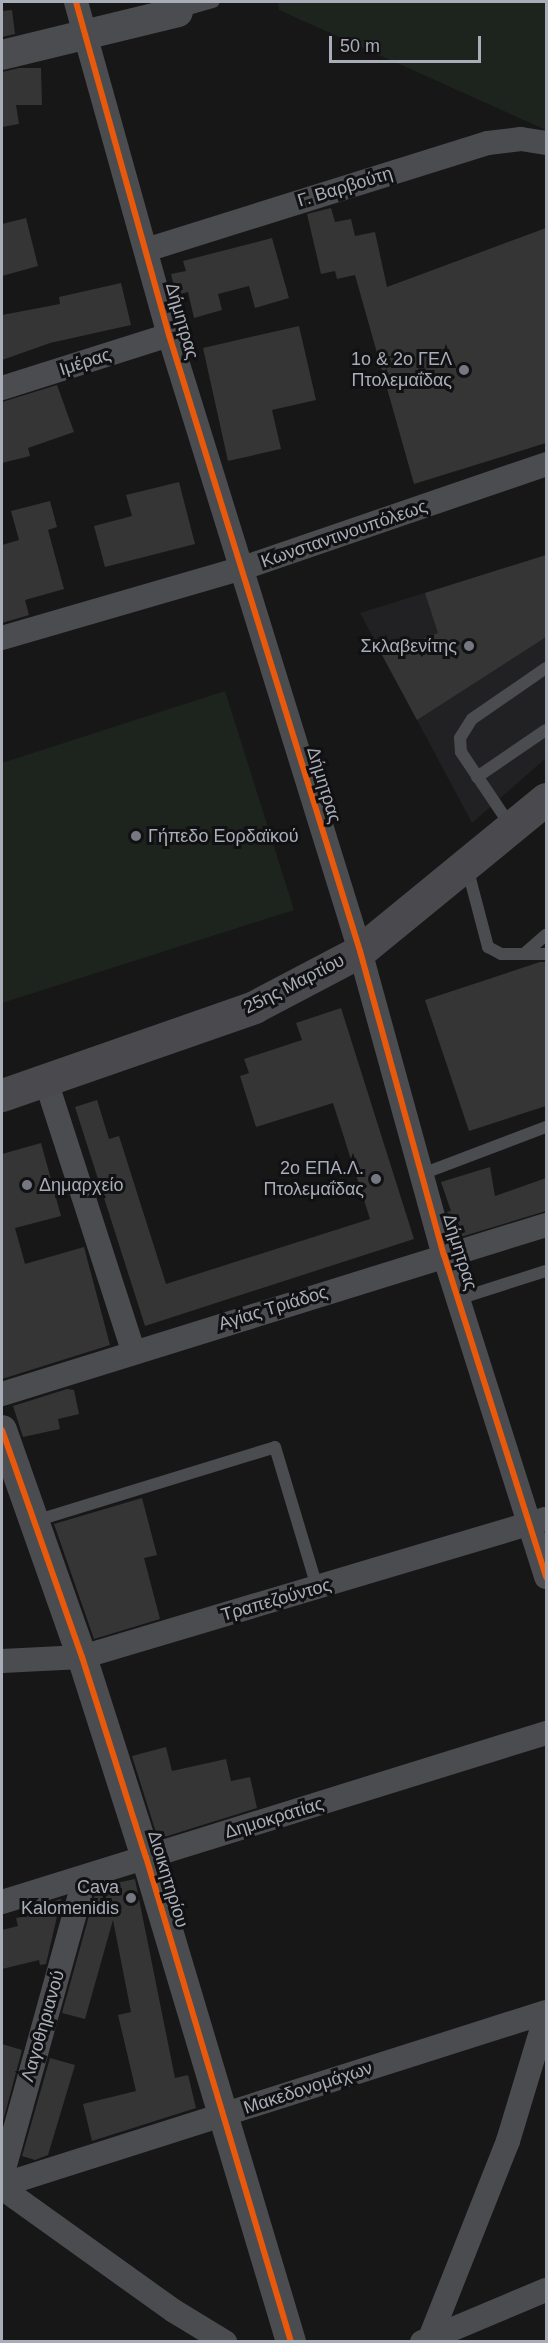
<!DOCTYPE html>
<meta charset="utf-8">
<style>
body{margin:0}
#map{position:relative;width:548px;height:2343px;overflow:hidden;background:#171717;font-family:Helvetica,sans-serif}
div>[style]{position:absolute}
[style*='--x']{left:calc(var(--x)*1px);top:calc(var(--y)*1px);width:calc(var(--w)*1px);rotate:calc(var(--a)*1deg)}
.built>*{inset:0;background:#212123}
.green>*{inset:0;background:#1d241e}
.building>*{inset:0;background:#353536}
.service>*{height:12px;margin:-6px;padding:0 6px;transform-origin:6px;border-radius:6px;background:#4b4c50}
.minor>*{height:24px;margin:-12px;padding:0 12px;transform-origin:12px;border-radius:12px;background:#4b4c50}
.tertiary>*{height:30px;margin:-15px;padding:0 15px;transform-origin:15px;border-radius:15px;background:#4b4c50}
.secondary>*{height:33px;margin:-16.5px;padding:0 16.5px;transform-origin:16.5px;border-radius:16.5px;background:#4a4a4e}
.cycleway>*{height:6px;margin:-3px;padding:0 3px;transform-origin:3px;border-radius:3px;background:#e8590c}
.dots>*{width:16px;height:16px;translate:-50% -50%;box-sizing:border-box;border:3px solid #111113;border-radius:50%}
span{translate:-50% -50%;white-space:nowrap;text-align:center;line-height:1.15;-webkit-text-stroke:6px #111113;paint-order:stroke}
.street-label{font-size:18px;color:#a8adb8}
.poi-label{font-size:18px;color:#a8adb8}
.right{translate:-100% -50%;text-align:right}
.left{translate:0 -50%;text-align:left}
.frame{position:absolute;inset:0;border:3px solid #a8adb8;pointer-events:none}
.scale{position:absolute;left:329px;top:36px;width:152px;height:27px;box-sizing:border-box;border:3px solid #a8adb8;border-top:0;padding-left:8px;font-size:18px;line-height:21px;white-space:nowrap;color:#a8adb8;-webkit-text-stroke:4px #111113;paint-order:stroke}
</style>
<div id="map">
<div class="built">
<div style="clip-path:polygon(546px 555px,546px 758px,472px 823px,360px 613px)"></div>
</div>
<div class="green">
<div style="clip-path:polygon(278px 2px,546px 2px,546px 130px,279px 10px)"></div>
<div style="clip-path:polygon(225px 691px,294px 910px,2px 1003px,2px 763px)"></div>
</div>
<div class="building">
<div style="clip-path:polygon(12px 10px,15px 34px,2px 37px,2px 11px)"></div>
<div style="clip-path:polygon(19px 68px,41px 68px,42px 105px,16px 105px,19px 124px,2px 127px,2px 72px)"></div>
<div style="clip-path:polygon(331px 208px,335px 222px,351px 219px,355px 236px,375px 232px,387px 287px,546px 228px,546px 443px,414px 484px,355px 275px,337px 279px,335px 271px,321px 274px,307px 214px)"></div>
<div style="clip-path:polygon(26px 218px,38px 266px,2px 276px,2px 224px)"></div>
<div style="clip-path:polygon(272px 238px,289px 298px,255px 308px,249px 286px,218px 294px,222px 310px,194px 318px,188px 292px,176px 295px,171px 274px,186px 271px,183px 261px)"></div>
<div style="clip-path:polygon(121px 283px,131px 325px,50px 343px,2px 360px,2px 315px,60px 304px,59px 297px)"></div>
<div style="clip-path:polygon(299px 326px,316px 400px,272px 410px,281px 449px,228px 461px,203px 348px)"></div>
<div style="clip-path:polygon(57px 385px,74px 432px,28px 448px,30px 456px,2px 463px,2px 402px)"></div>
<div style="clip-path:polygon(179px 482px,195px 544px,105px 567px,94px 526px,132px 516px,126px 495px)"></div>
<div style="clip-path:polygon(50px 501px,57px 527px,48px 530px,64px 589px,25px 600px,29px 615px,2px 623px,2px 545px,19px 540px,11px 511px)"></div>
<div style="clip-path:polygon(546px 555px,546px 637px,417px 720px,382px 655px,438px 633px,425px 593px)"></div>
<div style="clip-path:polygon(540px 962px,546px 962px,546px 1106px,469px 1131px,425px 1000px)"></div>
<div style="clip-path:polygon(341px 1008px,414px 1239px,145px 1326px,75px 1107px,97px 1100px,109px 1139px,119px 1136px,166px 1284px,370px 1219px,333px 1103px,256px 1127px,240px 1076px,249px 1073px,244px 1059px,302px 1040px,296px 1023px)"></div>
<div style="clip-path:polygon(41px 1143px,61px 1216px,15px 1228px,25px 1264px,84px 1247px,110px 1345px,2px 1379px,2px 1154px)"></div>
<div style="clip-path:polygon(490px 1167px,495px 1196px,546px 1178px,546px 1211px,454px 1239px,447px 1212px,451px 1211px,441px 1182px)"></div>
<div style="clip-path:polygon(67px 1389px,74px 1390px,79px 1414px,58px 1419px,60px 1429px,23px 1437px,13px 1406px)"></div>
<div style="clip-path:polygon(142px 1498px,157px 1555px,144px 1558px,160px 1619px,94px 1639px,54px 1524px)"></div>
<div style="clip-path:polygon(166px 1747px,172px 1771px,226px 1759px,231px 1781px,250px 1777px,257px 1808px,158px 1839px,132px 1756px)"></div>
<div style="clip-path:polygon(135px 1879px,175px 2078px,188px 2075px,196px 2108px,92px 2141px,83px 2104px,136px 2091px,118px 2015px,131px 2012px,113px 1920px,85px 2019px,62px 2013px,97px 1887px)"></div>
<div style="clip-path:polygon(61px 1899px,46px 1964px,40px 1965px,39px 1960px,2px 1969px,2px 1930px,18px 1926px,16px 1918px,43px 1913px,41px 1905px)"></div>
<div style="clip-path:polygon(2px 2044px,22px 2050px,2px 2125px)"></div>
<div style="clip-path:polygon(50px 2058px,75px 2065px,48px 2155px,35px 2160px,22px 2156px)"></div>
</div>
<div class="service">
<div style="--x:178;--y:12;--w:37;--a:-16"></div>
<div style="--x:477;--y:777;--w:83;--a:-34.3"></div>
<div style="--x:510;--y:825;--w:88;--a:-123.9"></div>
<div style="--x:461;--y:752;--w:14;--a:-94"></div>
<div style="--x:460;--y:738;--w:22;--a:-58"></div>
<div style="--x:472;--y:719;--w:90;--a:-34.6"></div>
<div style="--x:467;--y:867;--w:83;--a:75.3"></div>
<div style="--x:488;--y:947;--w:15;--a:28"></div>
<div style="--x:501;--y:954;--w:45;--a:0"></div>
<div style="--x:525;--y:953;--w:28;--a:-41"></div>
<div style="--x:422;--y:1174;--w:133;--a:-20.8"></div>
<div style="--x:458;--y:1299;--w:92;--a:-17.7"></div>
<div style="--x:35;--y:1521;--w:251;--a:-17.1"></div>
<div style="--x:275;--y:1447;--w:146;--a:73.3"></div>
</div>
<div class="minor">
<div style="--x:76;--y:2;--w:346;--a:74.4"></div>
<div style="--x:169;--y:335;--w:645;--a:72.77"></div>
<div style="--x:360;--y:951;--w:315;--a:74.6"></div>
<div style="--x:444;--y:1255;--w:338;--a:72.4"></div>
<div style="--x:146;--y:250;--w:358;--a:-17.4"></div>
<div style="--x:488;--y:143;--w:33;--a:-7"></div>
<div style="--x:521;--y:139;--w:25;--a:9"></div>
<div style="--x:2;--y:388;--w:175;--a:-17.6"></div>
<div style="--x:2;--y:638;--w:248;--a:-16.2"></div>
<div style="--x:240;--y:569;--w:324;--a:-18.9"></div>
<div style="--x:46;--y:1081;--w:284;--a:72.1"></div>
<div style="--x:2;--y:1394;--w:570;--a:-17.26"></div>
<div style="--x:2;--y:1661;--w:80;--a:-2.9"></div>
<div style="--x:82;--y:1657;--w:484;--a:-16.6"></div>
<div style="--x:2;--y:1902;--w:570;--a:-17.26"></div>
<div style="--x:2;--y:2176;--w:310;--a:-74.5"></div>
<div style="--x:2;--y:2185;--w:571;--a:-17.64"></div>
<div style="--x:2;--y:2188;--w:211;--a:35.6"></div>
<div style="--x:174;--y:2311;--w:60;--a:31.3"></div>
<div style="--x:430;--y:2338;--w:212;--a:-68.4"></div>
<div style="--x:508;--y:2141;--w:132;--a:-73.2"></div>
<div style="--x:422;--y:2342;--w:134;--a:-22.8"></div>
</div>
<div class="tertiary">
<div style="--x:2;--y:55;--w:181;--a:-13.7"></div>
<div style="--x:2;--y:1430;--w:241;--a:70.6"></div>
<div style="--x:82;--y:1657;--w:210;--a:72.3"></div>
<div style="--x:146;--y:1857;--w:506;--a:73.35"></div>
</div>
<div class="secondary">
<div style="--x:2;--y:1095;--w:267;--a:-19.2"></div>
<div style="--x:254;--y:1007;--w:120;--a:-27.8"></div>
<div style="--x:360;--y:951;--w:240;--a:-39.3"></div>
</div>
<div class="cycleway">
<div style="--x:76;--y:2;--w:346;--a:74.4"></div>
<div style="--x:169;--y:335;--w:645;--a:72.77"></div>
<div style="--x:360;--y:951;--w:315;--a:74.6"></div>
<div style="--x:444;--y:1255;--w:338;--a:72.4"></div>
<div style="--x:2;--y:1430;--w:241;--a:70.6"></div>
<div style="--x:82;--y:1657;--w:210;--a:72.3"></div>
<div style="--x:146;--y:1857;--w:506;--a:73.35"></div>
</div>
<div class="dots">
<div style="left:464px;top:370px;background:#757880"></div>
<div style="left:469px;top:646px;background:#757880"></div>
<div style="left:136px;top:836px;background:#757880"></div>
<div style="left:376px;top:1179px;background:#757880"></div>
<div style="left:27px;top:1185px;background:#757880"></div>
<div style="left:131px;top:1898px;background:#757880"></div>
</div>
<div class="street-label">
<span style="left:345px;top:187px;rotate:-17deg">Γ. Βαρβούτη</span>
<span style="left:182px;top:321px;rotate:74deg">Δήμητρας</span>
<span style="left:85px;top:362px;rotate:-18deg">Ιμέρας</span>
<span style="left:344px;top:534px;rotate:-19deg">Κωνσταντινουπόλεως</span>
<span style="left:324px;top:785px;rotate:73deg">Δήμητρας</span>
<span style="left:294px;top:984px;rotate:-27deg">25ης Μαρτίου</span>
<span style="left:460px;top:1252px;rotate:73deg">Δήμητρας</span>
<span style="left:273px;top:1308px;rotate:-17deg">Αγίας Τριάδος</span>
<span style="left:276px;top:1600px;rotate:-16deg">Τραπεζούντος</span>
<span style="left:274px;top:1818px;rotate:-17deg">Δημοκρατίας</span>
<span style="left:168px;top:1879px;rotate:73deg">Διοικητηρίου</span>
<span style="left:43px;top:2026px;rotate:-74deg">Λαγοθηριανού</span>
<span style="left:308px;top:2088px;rotate:-18deg">Μακεδονομάχων</span>
</div>
<div class="poi-label">
<span class="right" style="left:452px;top:370px">1ο &amp; 2ο ΓΕΛ<br>Πτολεμαΐδας</span>
<span class="right" style="left:457px;top:646px">Σκλαβενίτης</span>
<span class="left" style="left:148px;top:836px">Γήπεδο Εορδαϊκού</span>
<span class="right" style="left:364px;top:1179px">2ο ΕΠΑ.Λ.<br>Πτολεμαΐδας</span>
<span class="left" style="left:39px;top:1185px">Δημαρχείο</span>
<span class="right" style="left:119px;top:1898px">Cava<br>Kalomenidis</span>
</div>
<div class="frame"></div>
<div class="scale">50 m</div>
</div>
